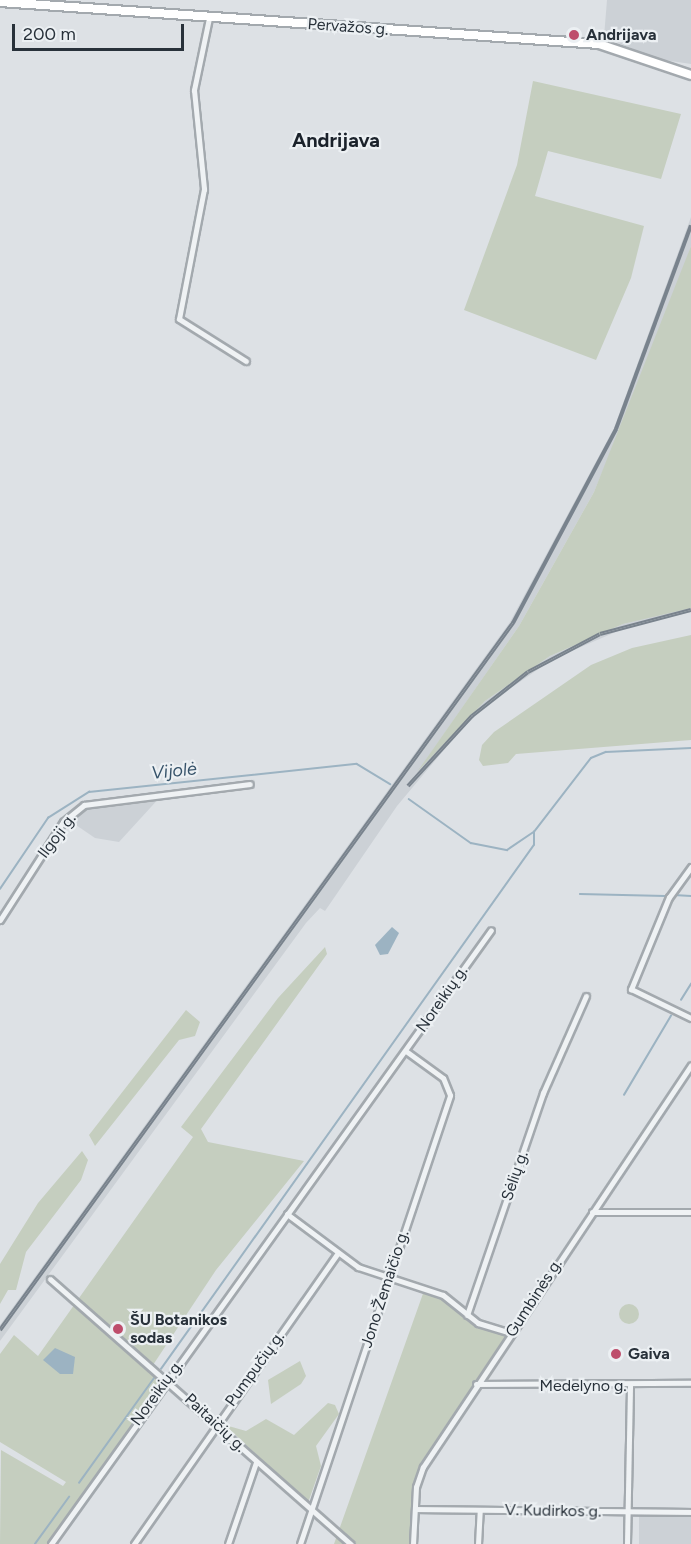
<!DOCTYPE html>
<meta charset="utf-8">
<style>
body{margin:0}
#map{position:relative;width:691px;height:1544px;overflow:hidden;background:#dde1e5;font-family:Figtree,sans-serif}
div>[style]{position:absolute}
[style*='--x']{left:calc(var(--x)*1px);top:calc(var(--y)*1px);width:calc(var(--w)*1px);rotate:calc(var(--a)*1deg)}
.built>*{inset:0;background:#ccd1d6;transform-origin:0 0}
.green>*{inset:0;background:#c5cebf}
.round{border-radius:50%}
.water>*{inset:0;background:#9cb3c2}
.stream>*{height:1.5px;margin:-0.75px;padding:0 0.75px;transform-origin:0.75px;border-radius:0.75px;background:#9cb3c2}
.roads{filter:drop-shadow(2px 0 #a3a9ae) drop-shadow(-2px 0 #a3a9ae) drop-shadow(0 2px #a3a9ae) drop-shadow(0 -2px #a3a9ae)}
.minor>*{height:5px;margin:-2.5px;padding:0 2.5px;transform-origin:2.5px;border-radius:2.5px;background:#eff2f4}
.secondary>*{height:8px;margin:-4px;padding:0 4px;transform-origin:4px;border-radius:4px;background:#fff}
.rail>*{height:4px;margin-top:-2px;transform-origin:0;background:repeating-linear-gradient(90deg,#ecf0f3 0 4.5px,#79838d 0 9px);box-sizing:border-box;border-block:2px solid #79838d}
.dots>*{width:16px;height:16px;translate:-50% -50%;box-sizing:border-box;border:3px solid #ecf0f3;border-radius:50%}
span{translate:-50% -50%;white-space:nowrap;text-align:center;line-height:1.15;-webkit-text-stroke:4.5px #ecf0f3;paint-order:stroke}
.street-label{font-size:16px;color:#28313a}
.poi-label{font-size:16px;color:#28313a;font-weight:700}
.left{translate:0 -50%;text-align:left}
.water-label{font-size:18px;color:#37536a;font-style:italic}
.quarter-label{font-size:20px;color:#1b222b;font-weight:700}
.scale{position:absolute;left:12px;top:24px;width:172px;height:27px;box-sizing:border-box;border:3px solid #28313a;border-top:0;padding-left:8px;font-size:18px;line-height:21px;white-space:nowrap;color:#28313a;-webkit-text-stroke:4px #ecf0f3;paint-order:stroke}
</style>
<div id="map">
<div class="built">
<div style="clip-path:polygon(607px 0,691px 0,691px 64px,657px 59px,604px 37px)"></div>
<div style="clip-path:polygon(691px 217px,691px 246px,667px 316px,594px 492px,519px 626px,423px 764px,485px 701px,550px 656px,623px 624px,676px 610px,691px 608px,691px 612px,625px 628px,553px 659px,489px 703px,459px 732px,397px 806px,325px 911px,320px 908px,306px 923px,0 1341px,0 1325px,510px 622px,614px 428px)"></div>
<div style="clip-path:polygon(162px 795px,119px 842px,95px 838px,73px 823px,71px 816px,89px 804px)"></div>
<div style="left:639px;top:1516px;width:52px;height:28px"></div>
</div>
<div class="green">
<div style="clip-path:polygon(533px 81px,681px 114px,661px 179px,548px 151px,535px 196px,644px 226px,631px 278px,596px 360px,464px 310px,517px 165px)"></div>
<div style="clip-path:polygon(691px 246px,691px 608px,623px 624px,550px 656px,485px 701px,417px 772px,519px 626px,594px 492px)"></div>
<div style="clip-path:polygon(691px 635px,691px 740px,516px 754px,508px 763px,483px 766px,479px 760px,482px 745px,494px 732px,591px 665px,632px 648px)"></div>
<div style="clip-path:polygon(325px 947px,327px 954px,201px 1129px,208px 1142px,304px 1161px,216px 1270px,151px 1368px,163px 1379px,49px 1544px,0 1544px,1px 1450px,63px 1486px,66px 1482px,0 1442px,0 1354px,14px 1335px,38px 1356px,193px 1137px,181px 1127px,278px 998px)"></div>
<div style="clip-path:polygon(186px 1010px,200px 1022px,195px 1036px,179px 1040px,95px 1146px,89px 1135px)"></div>
<div style="clip-path:polygon(82px 1151px,88px 1160px,81px 1180px,26px 1252px,16px 1290px,8px 1290px,0 1304px,0 1264px,38px 1203px)"></div>
<div style="clip-path:polygon(425px 1288px,443px 1295px,478px 1323px,511px 1333px,420px 1473px,413px 1544px,334px 1544px)"></div>
<div class="round" style="left:619px;top:1304px;width:20px;height:20px"></div>
<div style="clip-path:polygon(300px 1361px,306px 1376px,301px 1384px,271px 1404px,268px 1380px)"></div>
<div style="clip-path:polygon(328px 1403px,335px 1405px,339px 1414px,316px 1446px,321px 1466px,308px 1503px,225px 1425px,246px 1431px,266px 1419px,294px 1435px)"></div>
</div>
<div class="water">
<div style="clip-path:polygon(392px 927px,399px 933px,388px 954px,380px 955px,375px 945px)"></div>
<div style="clip-path:polygon(55px 1348px,75px 1357px,73px 1374px,60px 1374px,43px 1360px)"></div>
</div>
<div class="stream">
<div style="--x:409;--y:799;--w:76;--a:35.4"></div>
<div style="--x:471;--y:843;--w:37;--a:11"></div>
<div style="--x:507;--y:850;--w:32;--a:-34"></div>
<div style="--x:534;--y:832;--w:93;--a:-52.4"></div>
<div style="--x:591;--y:758;--w:16;--a:-22"></div>
<div style="--x:606;--y:752;--w:85;--a:-2.7"></div>
<div style="--x:0;--y:889;--w:86;--a:-55.9"></div>
<div style="--x:48;--y:818;--w:49;--a:-32.4"></div>
<div style="--x:89;--y:792;--w:269;--a:-6"></div>
<div style="--x:357;--y:764;--w:39;--a:31"></div>
<div style="--x:580;--y:894;--w:85;--a:1.3"></div>
<div style="--x:674;--y:895;--w:17;--a:3"></div>
<div style="--x:681;--y:1000;--w:19;--a:-58"></div>
<div style="--x:624;--y:1095;--w:92;--a:-59.3"></div>
<div style="--x:161;--y:1369;--w:643;--a:-54.56"></div>
<div style="--x:534;--y:845;--w:13;--a:-90"></div>
<div style="--x:79;--y:1483;--w:130;--a:-54.4"></div>
<div style="--x:35;--y:1544;--w:58;--a:-54.1"></div>
</div>
<div class="roads">
<div class="minor">
<div style="--x:209;--y:18;--w:74;--a:101.8"></div>
<div style="--x:194;--y:90;--w:100;--a:84.2"></div>
<div style="--x:204;--y:189;--w:132;--a:100.9"></div>
<div style="--x:179;--y:319;--w:79;--a:32.1"></div>
<div style="--x:691;--y:867;--w:37;--a:126"></div>
<div style="--x:669;--y:897;--w:100;--a:112.4"></div>
<div style="--x:631;--y:989;--w:67;--a:25.8"></div>
<div style="--x:0;--y:920;--w:117;--a:-57.3"></div>
<div style="--x:63;--y:822;--w:27;--a:-39"></div>
<div style="--x:84;--y:805;--w:167;--a:-7.2"></div>
<div style="--x:592;--y:1212;--w:99;--a:0"></div>
<div style="--x:287;--y:1214;--w:89;--a:36.7"></div>
<div style="--x:358;--y:1267;--w:89;--a:18.2"></div>
<div style="--x:443;--y:1295;--w:45;--a:38.7"></div>
<div style="--x:478;--y:1323;--w:34;--a:17"></div>
<div style="--x:50;--y:1279;--w:401;--a:41.4"></div>
<div style="--x:467;--y:1315;--w:235;--a:-71.1"></div>
<div style="--x:543;--y:1093;--w:106;--a:-66.1"></div>
<div style="--x:476;--y:1384;--w:215;--a:-0.3"></div>
<div style="--x:415;--y:1509;--w:276;--a:0.6"></div>
<div style="--x:51;--y:1544;--w:755;--a:-54.37"></div>
<div style="--x:134;--y:1544;--w:355;--a:-55"></div>
<div style="--x:228;--y:1544;--w:87;--a:-71.1"></div>
<div style="--x:300;--y:1544;--w:473;--a:-71.5"></div>
<div style="--x:450;--y:1095;--w:18;--a:-112"></div>
<div style="--x:443;--y:1078;--w:46;--a:-143.9"></div>
<div style="--x:413;--y:1544;--w:57;--a:-87"></div>
<div style="--x:416;--y:1487;--w:21;--a:-71"></div>
<div style="--x:423;--y:1467;--w:483;--a:-56.3"></div>
<div style="--x:478;--y:1544;--w:34;--a:-87"></div>
<div style="--x:627;--y:1544;--w:158;--a:-88.9"></div>
</div>
<div class="secondary">
<div style="--x:0;--y:2;--w:600;--a:4.01"></div>
<div style="--x:599;--y:44;--w:97;--a:18.6"></div>
</div>
</div>
<div class="rail">
<div style="--x:408;--y:786;--w:95;--a:-47.6"></div>
<div style="--x:472;--y:716;--w:71;--a:-38.2"></div>
<div style="--x:528;--y:672;--w:81;--a:-27.8"></div>
<div style="--x:600;--y:634;--w:94;--a:-14.8"></div>
<div style="--x:0;--y:1330;--w:874;--a:-54.04"></div>
<div style="--x:513;--y:623;--w:220;--a:-62"></div>
<div style="--x:616;--y:429;--w:217;--a:-69.8"></div>
</div>
<div class="dots">
<div style="left:574px;top:35px;background:#be4e6c"></div>
<div style="left:118px;top:1329px;background:#be4e6c"></div>
<div style="left:616px;top:1354px;background:#be4e6c"></div>
</div>
<div class="street-label">
<span style="left:348px;top:27px;rotate:4deg">Pervažos g.</span>
<span style="left:57px;top:836px;rotate:-53deg">Ilgoji g.</span>
<span style="left:442px;top:999px;rotate:-55deg">Noreikių g.</span>
<span style="left:515px;top:1176px;rotate:-71deg">Sėlių g.</span>
<span style="left:385px;top:1289px;rotate:-72deg">Jono Žemaičio g.</span>
<span style="left:534px;top:1298px;rotate:-57deg">Gumbinės g.</span>
<span style="left:255px;top:1369px;rotate:-54deg">Pumpučių g.</span>
<span style="left:583px;top:1386px">Medelyno g.</span>
<span style="left:157px;top:1393px;rotate:-54deg">Noreikių g.</span>
<span style="left:215px;top:1423px;rotate:43deg">Paitaičių g.</span>
<span style="left:553px;top:1511px;rotate:1deg">V. Kudirkos g.</span>
</div>
<div class="poi-label">
<span class="left" style="left:586px;top:35px">Andrijava</span>
<span class="left" style="left:130px;top:1329px">ŠU Botanikos<br>sodas</span>
<span class="left" style="left:628px;top:1354px">Gaiva</span>
</div>
<div class="water-label">
<span style="left:174px;top:771px;rotate:-6deg">Vijolė</span>
</div>
<div class="quarter-label">
<span style="left:336px;top:140px">Andrijava</span>
</div>
<div class="scale">200 m</div>
</div>
